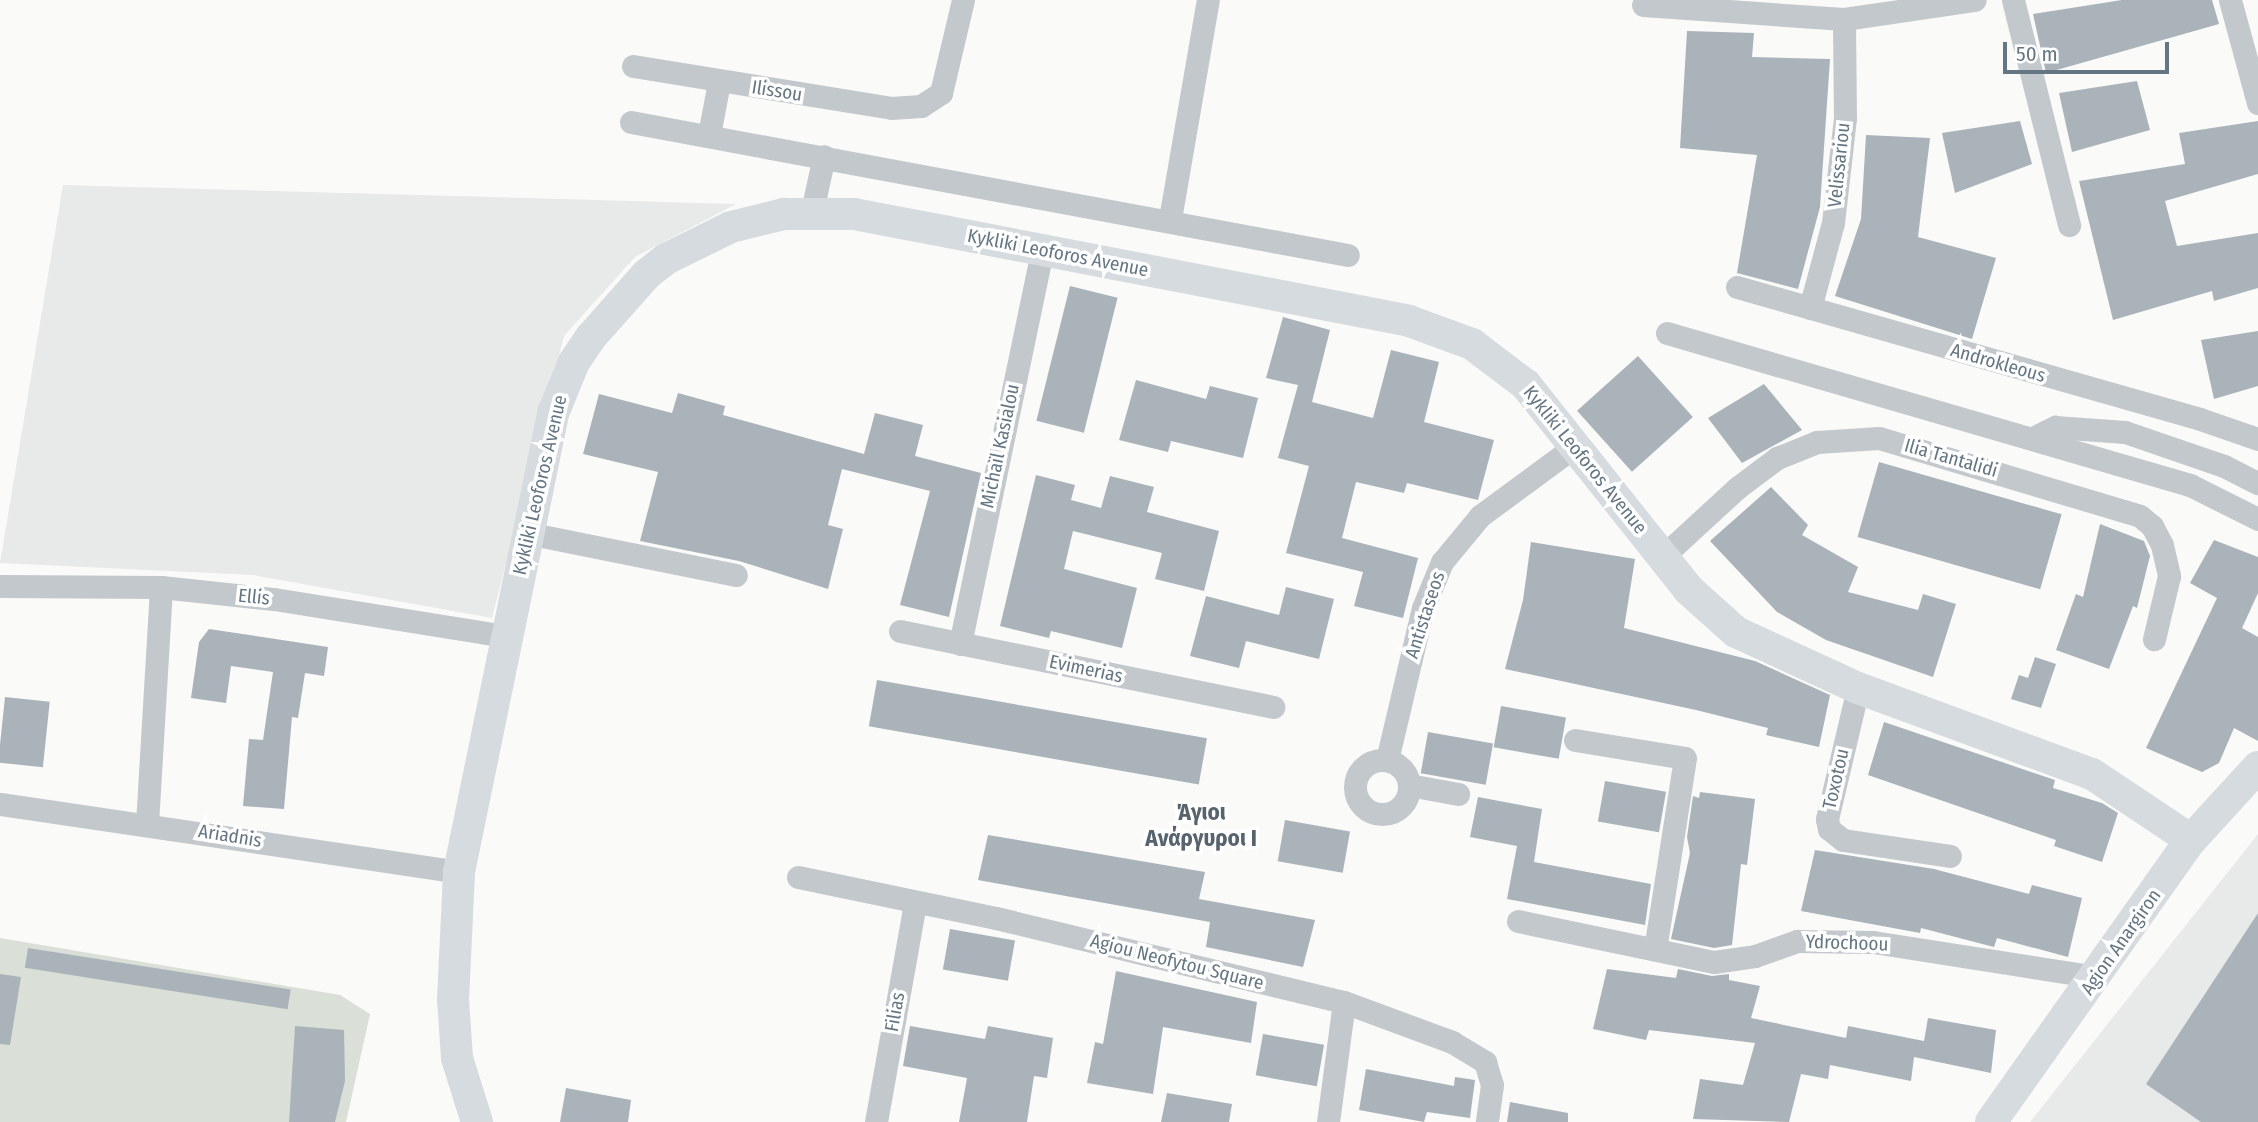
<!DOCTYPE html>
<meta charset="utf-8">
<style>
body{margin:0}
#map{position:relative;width:2258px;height:1122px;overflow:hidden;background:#fafaf8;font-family:"Fira Sans Condensed",sans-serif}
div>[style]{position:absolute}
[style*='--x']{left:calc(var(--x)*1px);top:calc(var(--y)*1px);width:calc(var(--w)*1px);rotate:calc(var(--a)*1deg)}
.built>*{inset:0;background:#e8e9e9}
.green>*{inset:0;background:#dadfd7}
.building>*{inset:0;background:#aab3b9;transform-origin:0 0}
.street>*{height:23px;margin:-11.5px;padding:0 11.5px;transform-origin:11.5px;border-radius:11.5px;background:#c3c8cc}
.street>.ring{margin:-11.5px;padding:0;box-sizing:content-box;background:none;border:23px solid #c3c8cc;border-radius:50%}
.secondary>*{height:32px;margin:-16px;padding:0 16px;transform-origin:16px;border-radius:16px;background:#d6dbdf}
span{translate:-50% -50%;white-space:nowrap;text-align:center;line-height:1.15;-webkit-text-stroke:7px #fff;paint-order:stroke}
.street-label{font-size:19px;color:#657683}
.quarter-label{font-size:23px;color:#57646e;font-weight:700}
.scale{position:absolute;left:2003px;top:42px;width:166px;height:32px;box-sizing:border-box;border:4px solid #657683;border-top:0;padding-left:9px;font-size:21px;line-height:24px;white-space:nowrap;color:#657683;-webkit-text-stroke:5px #fff;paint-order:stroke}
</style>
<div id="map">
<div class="built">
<div style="clip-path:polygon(63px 185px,736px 204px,635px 257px,564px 336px,492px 618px,253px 575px,0 563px)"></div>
<div style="clip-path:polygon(2258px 834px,2258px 1122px,2030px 1122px)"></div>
</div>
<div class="green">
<div style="clip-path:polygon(0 938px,340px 995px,370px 1014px,346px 1122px,0 1122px)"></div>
</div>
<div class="building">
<div style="clip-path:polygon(2122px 0,2212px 0,2219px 24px,2046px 73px,2033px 14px)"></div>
<div style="clip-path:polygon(1687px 31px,1754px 33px,1752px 57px,1830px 59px,1820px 207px,1798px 289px,1737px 273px,1757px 155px,1680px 148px)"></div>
<div style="clip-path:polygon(2137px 81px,2150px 130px,2072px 152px,2059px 93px)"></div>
<div style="clip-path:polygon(2020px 121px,2032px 164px,1955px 193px,1942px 133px)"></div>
<div style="clip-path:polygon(2258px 121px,2258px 174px,2165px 201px,2177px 246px,2258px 233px,2258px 288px,2214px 301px,2212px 291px,2113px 320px,2079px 181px,2185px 164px,2179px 133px)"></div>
<div style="clip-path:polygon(1866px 135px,1930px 138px,1918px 237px,1996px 258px,1972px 339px,1835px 296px,1861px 219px)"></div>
<div style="left:1070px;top:286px;width:49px;height:139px;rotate:14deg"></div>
<div style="clip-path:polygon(1283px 317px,1330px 330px,1312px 402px,1373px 418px,1391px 350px,1439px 362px,1424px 422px,1494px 440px,1478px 500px,1407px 483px,1404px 493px,1356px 482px,1342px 538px,1418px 558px,1403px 618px,1354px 606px,1363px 572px,1286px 553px,1309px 466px,1278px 458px,1298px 385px,1266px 378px)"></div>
<div style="clip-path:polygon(2258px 331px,2258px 386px,2214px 399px,2201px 340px)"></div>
<div style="left:1638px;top:356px;width:82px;height:82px;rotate:48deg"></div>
<div style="clip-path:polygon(1136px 380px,1206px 399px,1210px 386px,1258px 398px,1243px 458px,1171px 441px,1168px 452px,1119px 440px)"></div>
<div style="clip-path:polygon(1764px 384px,1802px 430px,1742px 463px,1708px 418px)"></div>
<div style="clip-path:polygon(678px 393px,725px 406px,723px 415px,864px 454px,875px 413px,923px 425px,915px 456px,981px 473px,949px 617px,900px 605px,930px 491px,842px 469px,828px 525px,843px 529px,828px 589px,739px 561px,640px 541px,658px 472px,583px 454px,599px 394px,672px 413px)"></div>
<div style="left:1879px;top:462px;width:190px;height:78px;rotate:16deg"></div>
<div style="clip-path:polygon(1036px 475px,1075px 485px,1071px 500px,1101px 508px,1110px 476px,1154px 487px,1147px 512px,1219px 531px,1204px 591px,1155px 579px,1162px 553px,1073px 531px,1064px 569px,1137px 588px,1122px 648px,1051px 631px,1049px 638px,1000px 626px)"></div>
<div style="clip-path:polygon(1771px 487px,1808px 525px,1802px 535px,1858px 567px,1848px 592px,1918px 610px,1923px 594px,1956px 604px,1933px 677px,1826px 640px,1777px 612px,1710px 541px)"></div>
<div style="clip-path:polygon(2100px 524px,2144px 541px,2150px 556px,2137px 608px,2133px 606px,2109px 669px,2056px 650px,2076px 594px,2083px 597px)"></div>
<div style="clip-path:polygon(2214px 540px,2258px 557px,2258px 593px,2242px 628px,2258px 637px,2258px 741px,2234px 728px,2219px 763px,2202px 772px,2146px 748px,2217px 598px,2190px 583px)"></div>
<div style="clip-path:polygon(1531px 542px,1635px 559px,1624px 628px,1755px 661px,1830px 695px,1819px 747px,1766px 735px,1768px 728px,1696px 710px,1505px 669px,1523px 600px)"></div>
<div style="clip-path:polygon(1286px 587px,1334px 599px,1319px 659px,1246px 641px,1239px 668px,1190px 656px,1206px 596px,1279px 615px)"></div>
<div style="clip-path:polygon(209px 629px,328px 647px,324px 676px,305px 673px,298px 718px,292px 717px,284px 809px,243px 806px,249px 739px,263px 740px,273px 672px,231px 666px,226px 703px,191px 698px,199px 642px)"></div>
<div style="clip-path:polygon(2035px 657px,2056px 664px,2041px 708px,2011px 699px,2019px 675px,2028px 678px)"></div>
<div style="left:877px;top:680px;width:335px;height:47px;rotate:10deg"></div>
<div style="left:5px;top:697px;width:45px;height:66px;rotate:6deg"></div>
<div style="left:1501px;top:706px;width:66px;height:42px;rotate:10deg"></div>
<div style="clip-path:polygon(1884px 722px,2055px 780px,2053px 788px,2102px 803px,2118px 813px,2102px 862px,2054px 846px,2056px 840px,1868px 775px)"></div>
<div style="left:1428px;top:732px;width:66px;height:42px;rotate:10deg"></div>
<div style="left:1605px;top:781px;width:62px;height:41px;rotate:10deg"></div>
<div style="clip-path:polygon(1700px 792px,1755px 799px,1747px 865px,1741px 864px,1732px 945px,1714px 948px,1671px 939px,1690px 853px,1687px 837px,1693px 796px,1699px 798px)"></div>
<div style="clip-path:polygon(1478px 797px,1542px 809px,1534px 862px,1651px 884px,1645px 925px,1507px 899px,1517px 846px,1470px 837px)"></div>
<div style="left:1285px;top:820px;width:66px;height:42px;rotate:10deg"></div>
<div style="clip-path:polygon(988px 835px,1205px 872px,1199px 899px,1315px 920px,1303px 967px,1206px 947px,1210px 922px,978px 880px)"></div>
<div style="clip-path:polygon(1815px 850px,1934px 869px,2029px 894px,2032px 885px,2082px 898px,2068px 957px,1997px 938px,1994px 947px,1921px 928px,1920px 933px,1801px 911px)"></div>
<div style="clip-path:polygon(2258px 913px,2258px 1122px,2201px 1122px,2146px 1084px)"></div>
<div style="left:950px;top:929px;width:66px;height:41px;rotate:10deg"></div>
<div style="left:28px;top:948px;width:266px;height:20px;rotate:9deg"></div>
<div style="clip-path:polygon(1607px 969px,1676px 978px,1678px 969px,1712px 976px,1729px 974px,1729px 980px,1760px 986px,1751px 1018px,1846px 1038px,1848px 1026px,1924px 1041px,1928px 1018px,1996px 1030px,1991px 1073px,1914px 1057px,1911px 1081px,1830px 1065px,1828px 1079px,1801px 1074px,1789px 1122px,1693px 1119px,1700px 1079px,1743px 1085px,1755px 1043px,1649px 1030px,1646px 1040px,1593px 1029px)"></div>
<div style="clip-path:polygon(1116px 971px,1257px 1002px,1251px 1043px,1163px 1027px,1153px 1094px,1087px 1083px,1095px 1042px,1103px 1044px)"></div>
<div style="clip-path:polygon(0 974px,21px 977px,10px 1045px,0 1044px)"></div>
<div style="clip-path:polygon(295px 1026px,344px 1030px,345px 1081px,335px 1122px,289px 1122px)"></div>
<div style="clip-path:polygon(910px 1026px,985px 1039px,988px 1026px,1053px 1038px,1047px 1078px,1034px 1076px,1027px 1122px,959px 1122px,967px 1078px,903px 1066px)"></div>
<div style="left:1263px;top:1034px;width:62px;height:42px;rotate:10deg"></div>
<div style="clip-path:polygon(1366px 1069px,1454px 1086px,1455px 1077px,1475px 1080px,1470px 1118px,1427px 1112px,1424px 1122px,1359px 1110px)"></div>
<div style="clip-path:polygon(566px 1088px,631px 1100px,628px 1122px,560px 1122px)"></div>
<div style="clip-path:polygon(1167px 1093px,1232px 1104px,1229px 1122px,1161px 1122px)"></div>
<div style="clip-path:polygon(1510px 1102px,1568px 1113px,1568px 1122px,1507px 1122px)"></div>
</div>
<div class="street">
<div style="--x:2013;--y:0;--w:232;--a:76"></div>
<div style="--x:2230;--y:0;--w:107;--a:74.8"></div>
<div style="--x:1643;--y:5;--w:201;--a:4"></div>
<div style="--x:1844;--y:19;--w:132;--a:-8.3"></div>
<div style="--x:633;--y:66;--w:261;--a:9.2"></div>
<div style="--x:891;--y:108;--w:30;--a:-4"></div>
<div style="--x:921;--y:106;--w:24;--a:-33"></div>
<div style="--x:941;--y:93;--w:96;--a:-76.7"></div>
<div style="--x:631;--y:122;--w:729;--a:10.51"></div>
<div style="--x:709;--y:135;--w:54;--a:-79.3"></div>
<div style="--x:812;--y:211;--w:56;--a:-77.7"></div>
<div style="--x:1170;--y:219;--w:222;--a:-80.2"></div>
<div style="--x:1737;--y:287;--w:481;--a:15.9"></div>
<div style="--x:2200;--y:419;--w:61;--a:19"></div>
<div style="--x:1810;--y:308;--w:88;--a:-74.9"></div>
<div style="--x:1833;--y:223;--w:106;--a:-83.5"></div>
<div style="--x:1845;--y:118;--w:99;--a:-90.6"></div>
<div style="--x:1667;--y:333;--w:545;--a:16.21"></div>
<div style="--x:2190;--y:485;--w:76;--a:26.6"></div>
<div style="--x:2033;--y:438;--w:25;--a:-27"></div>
<div style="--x:2055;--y:427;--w:70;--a:4.1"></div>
<div style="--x:2125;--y:432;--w:105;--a:19"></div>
<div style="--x:2224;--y:466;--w:38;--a:27"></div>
<div style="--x:527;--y:533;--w:213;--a:11.4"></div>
<div style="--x:1662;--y:557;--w:102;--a:-42.6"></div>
<div style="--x:1737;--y:488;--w:50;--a:-36.9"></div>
<div style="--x:1777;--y:458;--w:43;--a:-21.8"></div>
<div style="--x:1817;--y:442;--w:62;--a:-3.7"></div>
<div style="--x:1879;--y:438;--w:272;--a:16.6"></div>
<div style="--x:2140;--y:516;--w:16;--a:40"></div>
<div style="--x:2152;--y:526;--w:21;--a:62"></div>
<div style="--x:2162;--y:545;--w:32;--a:77"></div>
<div style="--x:2169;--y:576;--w:65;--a:103.4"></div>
<div style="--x:0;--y:586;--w:161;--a:0.4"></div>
<div style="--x:161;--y:587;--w:114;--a:6.1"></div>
<div style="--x:274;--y:599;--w:235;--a:9.1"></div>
<div style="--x:900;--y:631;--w:381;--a:11.5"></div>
<div style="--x:960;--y:644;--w:402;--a:-78.2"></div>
<div style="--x:1858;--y:688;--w:135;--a:103.3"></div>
<div style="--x:1827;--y:819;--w:10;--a:79"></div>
<div style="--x:1829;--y:829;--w:18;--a:38"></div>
<div style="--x:1843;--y:840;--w:108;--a:8.5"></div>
<div style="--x:1575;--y:740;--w:111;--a:9.3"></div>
<div style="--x:1685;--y:758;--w:194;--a:98.9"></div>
<div style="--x:1387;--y:760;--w:156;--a:-76.7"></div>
<div style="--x:1423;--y:608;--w:50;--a:-67.6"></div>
<div style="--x:1442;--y:562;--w:60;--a:-50.4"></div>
<div style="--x:1480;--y:516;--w:118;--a:-36.4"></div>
<div class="ring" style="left:1355px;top:760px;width:31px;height:31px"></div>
<div style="--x:1409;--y:785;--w:50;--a:10.4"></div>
<div style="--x:0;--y:804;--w:464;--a:8.4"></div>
<div style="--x:147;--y:824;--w:237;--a:-86.6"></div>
<div style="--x:798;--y:877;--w:202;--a:11.7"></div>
<div style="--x:996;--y:918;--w:358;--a:13.6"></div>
<div style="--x:1344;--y:1002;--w:115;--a:20.3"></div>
<div style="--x:1452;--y:1042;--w:39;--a:31"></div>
<div style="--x:1485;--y:1062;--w:24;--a:73"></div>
<div style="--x:1492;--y:1085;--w:37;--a:98"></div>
<div style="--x:1518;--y:921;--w:200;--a:11.8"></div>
<div style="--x:1714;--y:962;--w:41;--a:-8.3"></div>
<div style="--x:1755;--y:956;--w:45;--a:-19.7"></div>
<div style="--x:1797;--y:941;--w:76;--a:0.8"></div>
<div style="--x:1873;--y:942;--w:227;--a:8.9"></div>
<div style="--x:876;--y:1122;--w:223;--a:-79.9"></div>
<div style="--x:1328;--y:1122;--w:121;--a:-82.4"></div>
</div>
<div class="secondary">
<div style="--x:477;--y:1122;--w:67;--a:-107.4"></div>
<div style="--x:457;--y:1058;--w:58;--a:-93.9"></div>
<div style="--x:453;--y:1000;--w:128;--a:-87.3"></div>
<div style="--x:459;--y:872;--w:471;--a:-78.4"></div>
<div style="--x:554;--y:411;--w:53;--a:-67.8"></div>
<div style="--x:574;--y:362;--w:30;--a:-56"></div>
<div style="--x:591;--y:337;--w:84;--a:-48.4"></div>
<div style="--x:647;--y:274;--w:24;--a:-38"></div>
<div style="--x:666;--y:259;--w:72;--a:-26.2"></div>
<div style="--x:731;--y:227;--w:55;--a:-13.8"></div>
<div style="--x:784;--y:214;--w:70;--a:0"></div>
<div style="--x:854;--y:214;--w:80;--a:10.8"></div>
<div style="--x:933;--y:229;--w:485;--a:10.9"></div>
<div style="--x:1409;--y:321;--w:67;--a:20.1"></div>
<div style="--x:1472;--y:344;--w:68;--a:37.2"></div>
<div style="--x:1526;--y:385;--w:262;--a:51.5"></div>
<div style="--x:1689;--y:590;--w:63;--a:41.8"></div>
<div style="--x:1736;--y:632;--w:134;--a:24.7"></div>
<div style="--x:1858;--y:688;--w:249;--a:20.2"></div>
<div style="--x:2092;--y:774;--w:119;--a:33.7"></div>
<div style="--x:1991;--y:1122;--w:346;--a:-54.7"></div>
<div style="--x:2191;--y:840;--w:99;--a:-47.5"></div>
</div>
<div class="street-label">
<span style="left:777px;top:91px;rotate:9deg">Ilissou</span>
<span style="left:1839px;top:165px;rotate:-84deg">Velissariou</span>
<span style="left:1058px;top:253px;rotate:11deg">Kykliki Leoforos Avenue</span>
<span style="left:1998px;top:363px;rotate:16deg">Androkleous</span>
<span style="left:1000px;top:446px;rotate:-78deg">Michaïl Kasialou</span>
<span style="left:1951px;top:458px;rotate:16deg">Ilia Tantalidi</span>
<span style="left:1585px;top:460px;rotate:51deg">Kykliki Leoforos Avenue</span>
<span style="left:540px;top:485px;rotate:-77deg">Kykliki Leoforos Avenue</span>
<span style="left:254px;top:597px;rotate:6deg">Ellis</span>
<span style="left:1425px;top:615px;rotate:-72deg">Antistaseos</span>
<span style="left:1086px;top:669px;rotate:12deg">Evimerias</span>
<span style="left:1836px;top:779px;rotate:-77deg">Toxotou</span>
<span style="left:230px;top:836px;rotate:9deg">Ariadnis</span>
<span style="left:2121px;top:942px;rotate:-55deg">Agion Anargiron</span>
<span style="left:1847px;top:943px;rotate:2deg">Ydrochoou</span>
<span style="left:1177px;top:962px;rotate:14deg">Agiou Neofytou Square</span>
<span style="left:895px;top:1012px;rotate:-80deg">Filias</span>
</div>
<div class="quarter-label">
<span style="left:1201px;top:825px">Άγιοι<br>Ανάργυροι Ι</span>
</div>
<div class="scale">50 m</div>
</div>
